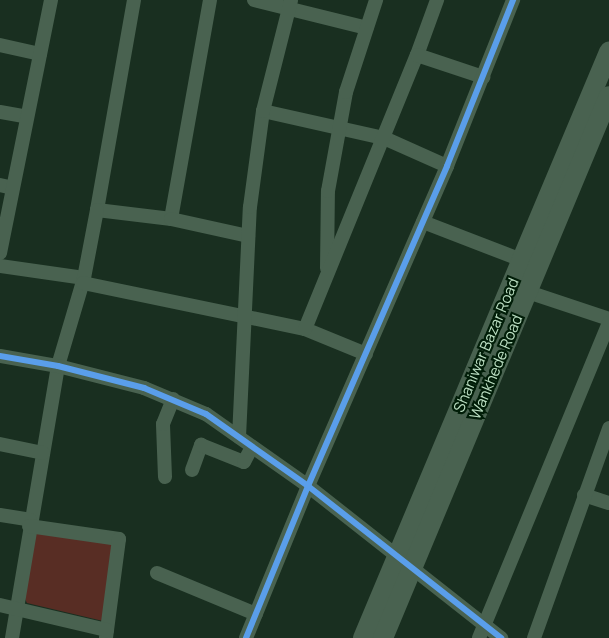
<!DOCTYPE html>
<style>
body{margin:0}
#map{position:relative;width:609px;height:638px;overflow:hidden;background:#192f20;font-family:Manrope,sans-serif}
div>[style]{position:absolute}
[style*='--x']{left:calc(var(--x)*1px);top:calc(var(--y)*1px);width:calc(var(--w)*1px);rotate:calc(var(--a)*1deg)}
.green>*{inset:0;background:#582d24}
.street>*{height:14px;margin:-7px;padding:0 7px;transform-origin:7px;border-radius:7px;background:#496250}
.secondary>*{height:20px;margin:-10px;padding:0 10px;transform-origin:10px;border-radius:10px;background:#496250}
.cycleway>*{height:6px;margin:-3px;padding:0 3px;transform-origin:3px;border-radius:3px;background:#5a9eea}
span{translate:-50% -50%;white-space:nowrap;text-align:center;line-height:1.15;-webkit-text-stroke:4.5px #011d08;paint-order:stroke}
.street-label{font-size:15px;color:#bde0c4}
</style>
<div id="map">
<div class="green">
<div style="clip-path:polygon(35px 533px,113px 541px,103px 621px,27px 603px,25px 599px)"></div>
</div>
<div class="street">
<div style="--x:134;--y:0;--w:213;--a:100"></div>
<div style="--x:97;--y:210;--w:75;--a:6.9"></div>
<div style="--x:210;--y:0;--w:222;--a:100.1"></div>
<div style="--x:171;--y:219;--w:79;--a:12.4"></div>
<div style="--x:254;--y:0;--w:116;--a:13.9"></div>
<div style="--x:0;--y:45;--w:41;--a:12.7"></div>
<div style="--x:417;--y:55;--w:59;--a:-70"></div>
<div style="--x:263;--y:111;--w:124;--a:12.6"></div>
<div style="--x:384;--y:138;--w:69;--a:24"></div>
<div style="--x:0;--y:112;--w:27;--a:10"></div>
<div style="--x:0;--y:185;--w:13;--a:13"></div>
<div style="--x:423;--y:222;--w:114;--a:21.1"></div>
<div style="--x:0;--y:253;--w:258;--a:-78.6"></div>
<div style="--x:0;--y:266;--w:85;--a:8.1"></div>
<div style="--x:84;--y:278;--w:92;--a:106.5"></div>
<div style="--x:58;--y:366;--w:276;--a:99.6"></div>
<div style="--x:327;--y:268;--w:77;--a:-89.3"></div>
<div style="--x:328;--y:191;--w:101;--a:-79.7"></div>
<div style="--x:346;--y:92;--w:97;--a:-71.9"></div>
<div style="--x:84;--y:278;--w:69;--a:-79.2"></div>
<div style="--x:83;--y:283;--w:227;--a:11.7"></div>
<div style="--x:528;--y:292;--w:85;--a:18.4"></div>
<div style="--x:366;--y:354;--w:66;--a:-157.7"></div>
<div style="--x:305;--y:329;--w:296;--a:-67.8"></div>
<div style="--x:417;--y:55;--w:70;--a:18.4"></div>
<div style="--x:0;--y:356;--w:59;--a:9.8"></div>
<div style="--x:58;--y:366;--w:89;--a:14.3"></div>
<div style="--x:144;--y:388;--w:67;--a:22.8"></div>
<div style="--x:206;--y:414;--w:125;--a:35.2"></div>
<div style="--x:308;--y:486;--w:246;--a:38.2"></div>
<div style="--x:239;--y:437;--w:230;--a:-87.3"></div>
<div style="--x:250;--y:207;--w:97;--a:-82.3"></div>
<div style="--x:263;--y:111;--w:114;--a:-75.8"></div>
<div style="--x:0;--y:444;--w:44;--a:11.8"></div>
<div style="--x:192;--y:470;--w:27;--a:-70"></div>
<div style="--x:201;--y:445;--w:46;--a:21.6"></div>
<div style="--x:244;--y:462;--w:17;--a:-62"></div>
<div style="--x:165;--y:477;--w:53;--a:-92.2"></div>
<div style="--x:163;--y:424;--w:27;--a:-68"></div>
<div style="--x:584;--y:495;--w:26;--a:18"></div>
<div style="--x:0;--y:515;--w:30;--a:9"></div>
<div style="--x:29;--y:526;--w:91;--a:8.2"></div>
<div style="--x:119;--y:539;--w:100;--a:97.5"></div>
<div style="--x:157;--y:573;--w:107;--a:22.5"></div>
<div style="--x:0;--y:605;--w:110;--a:13.2"></div>
<div style="--x:246;--y:638;--w:164;--a:-67.8"></div>
<div style="--x:308;--y:486;--w:349;--a:-66.5"></div>
<div style="--x:447;--y:166;--w:179;--a:-68.3"></div>
<div style="--x:479;--y:638;--w:341;--a:-67.6"></div>
<div style="--x:534;--y:638;--w:223;--a:-70.3"></div>
</div>
<div class="secondary">
<div style="--x:363;--y:638;--w:636;--a:-67.23"></div>
<div style="--x:383;--y:638;--w:587;--a:-67.37"></div>
</div>
<div class="cycleway">
<div style="--x:0;--y:356;--w:59;--a:9.8"></div>
<div style="--x:58;--y:366;--w:89;--a:14.3"></div>
<div style="--x:144;--y:388;--w:67;--a:22.8"></div>
<div style="--x:206;--y:414;--w:125;--a:35.2"></div>
<div style="--x:308;--y:486;--w:246;--a:38.2"></div>
<div style="--x:246;--y:638;--w:164;--a:-67.8"></div>
<div style="--x:308;--y:486;--w:349;--a:-66.5"></div>
<div style="--x:447;--y:166;--w:179;--a:-68.3"></div>
</div>
<div class="street-label">
<span style="left:486px;top:345px;rotate:-67deg">Shaniwar Bazar Road</span>
<span style="left:496px;top:367px;rotate:-67deg">Wankhede Road</span>
</div>
</div>
